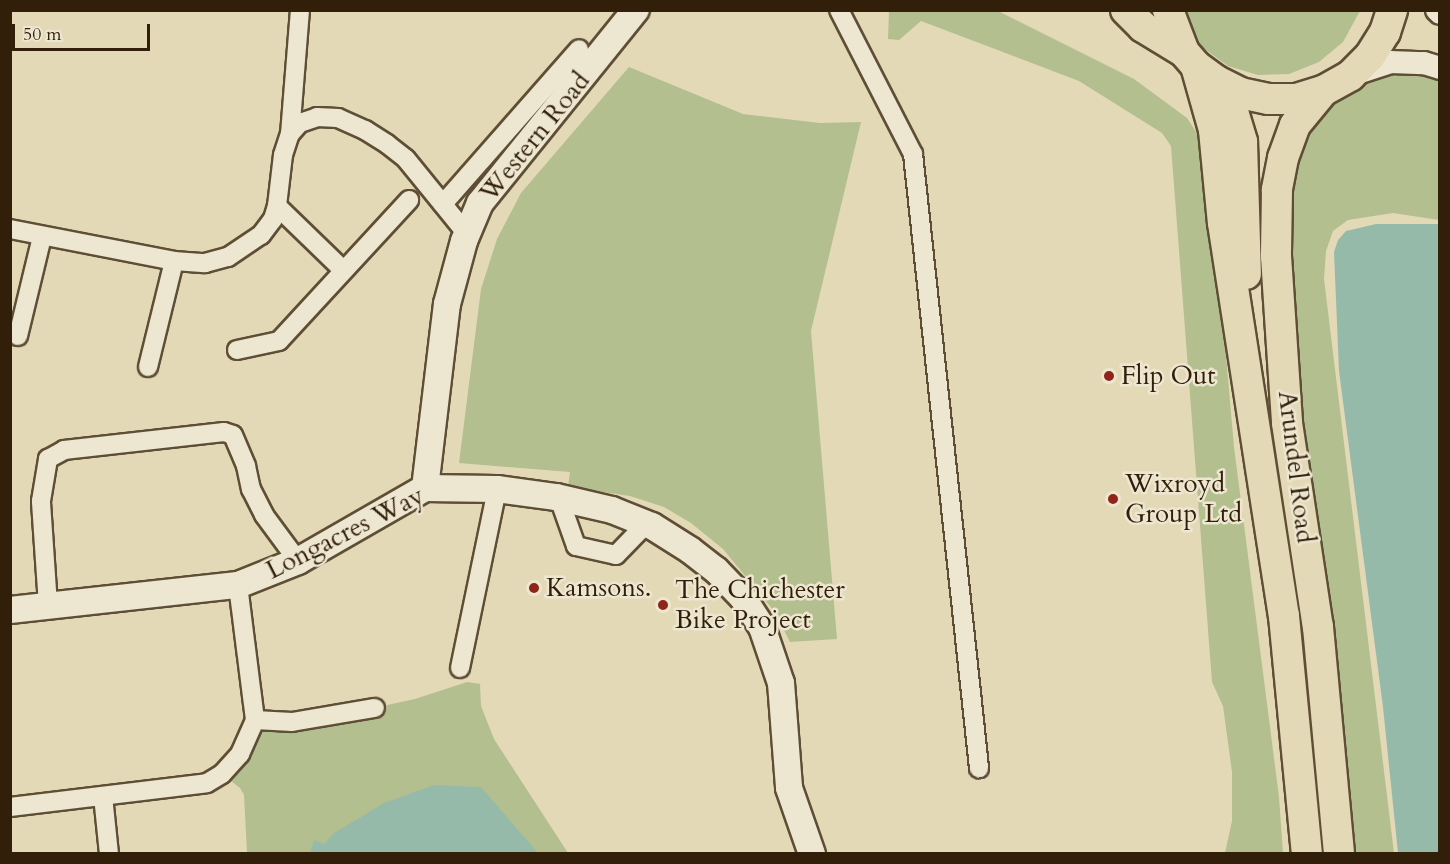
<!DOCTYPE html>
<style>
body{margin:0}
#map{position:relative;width:1450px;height:864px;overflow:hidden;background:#e3d9b6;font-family:Cardo,serif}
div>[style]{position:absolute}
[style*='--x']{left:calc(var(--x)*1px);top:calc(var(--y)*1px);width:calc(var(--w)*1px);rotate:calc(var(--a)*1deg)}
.green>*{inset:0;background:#b3bf8e}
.water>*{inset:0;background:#96baaa}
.roads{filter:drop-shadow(2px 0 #5e4e35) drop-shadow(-2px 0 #5e4e35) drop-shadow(0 2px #5e4e35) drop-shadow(0 -2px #5e4e35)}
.minor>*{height:18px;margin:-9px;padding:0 9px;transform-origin:9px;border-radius:9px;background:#ede6d0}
.tertiary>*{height:22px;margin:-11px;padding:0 11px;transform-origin:11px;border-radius:11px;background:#ede6d0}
.secondary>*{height:26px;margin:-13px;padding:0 13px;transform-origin:13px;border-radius:13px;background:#ede6d0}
.trunk>*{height:30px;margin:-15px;padding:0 15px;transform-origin:15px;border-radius:15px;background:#e3d9b6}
.dots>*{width:16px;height:16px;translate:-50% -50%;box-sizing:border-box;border:3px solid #ede6d0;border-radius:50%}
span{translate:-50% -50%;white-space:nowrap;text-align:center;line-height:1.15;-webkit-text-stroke:5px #ede6d0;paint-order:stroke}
.street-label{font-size:26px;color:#311f0a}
.poi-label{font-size:26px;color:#311f0a}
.left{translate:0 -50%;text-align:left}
.frame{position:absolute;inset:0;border:12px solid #311f0a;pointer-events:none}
.scale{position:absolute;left:12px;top:24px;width:138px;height:27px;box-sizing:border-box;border:3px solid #311f0a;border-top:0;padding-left:8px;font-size:18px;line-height:21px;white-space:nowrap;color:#311f0a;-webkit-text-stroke:4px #ede6d0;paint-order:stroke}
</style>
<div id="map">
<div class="green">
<div style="clip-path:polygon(889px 11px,998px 11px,1134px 79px,1187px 118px,1208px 150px,1234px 447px,1279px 797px,1283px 853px,1225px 853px,1232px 821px,1232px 772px,1223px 706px,1212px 682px,1171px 146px,1162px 133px,1079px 81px,921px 21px,899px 40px,888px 39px)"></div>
<div style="clip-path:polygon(1181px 11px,1360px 11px,1343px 42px,1319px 62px,1289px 74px,1258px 75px,1228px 66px,1202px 47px,1184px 21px)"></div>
<div style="clip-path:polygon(629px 67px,743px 114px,820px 123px,861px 122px,811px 331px,837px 639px,790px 642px,774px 611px,723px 549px,691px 523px,664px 507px,630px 496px,568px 487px,570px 472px,459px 463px,481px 289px,497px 239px,521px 193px)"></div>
<div style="clip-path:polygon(1439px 68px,1439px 220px,1393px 213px,1348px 220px,1333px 231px,1326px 251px,1324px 279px,1394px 853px,1356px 853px,1305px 442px,1289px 272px,1292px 192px,1306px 132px,1350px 76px)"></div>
<div style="clip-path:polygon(467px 682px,480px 684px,481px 706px,494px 739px,568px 853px,247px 853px,244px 795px,240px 788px,222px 774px,255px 720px,341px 715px,415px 699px)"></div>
</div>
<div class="water">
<div style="clip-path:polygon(1376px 224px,1439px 224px,1439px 853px,1398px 853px,1383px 707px,1339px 371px,1334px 252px,1338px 240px,1346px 231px)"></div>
<div style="clip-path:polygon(434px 785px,481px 787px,538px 853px,310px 853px,314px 840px,324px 844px,334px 833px,384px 803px)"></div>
</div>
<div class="roads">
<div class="minor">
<div style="--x:839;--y:10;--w:162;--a:62.8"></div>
<div style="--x:913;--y:154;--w:618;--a:83.86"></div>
<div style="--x:290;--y:134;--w:124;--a:-85.4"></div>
<div style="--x:443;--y:204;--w:206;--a:-48.7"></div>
<div style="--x:277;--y:206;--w:92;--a:44.1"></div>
<div style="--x:10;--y:229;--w:167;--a:11"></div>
<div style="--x:174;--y:261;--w:31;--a:4"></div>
<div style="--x:205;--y:263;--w:24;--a:-15"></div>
<div style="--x:228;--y:257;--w:40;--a:-34"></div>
<div style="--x:261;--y:235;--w:20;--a:-53"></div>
<div style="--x:273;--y:219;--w:14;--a:-73"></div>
<div style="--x:277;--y:206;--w:51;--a:-83.3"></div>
<div style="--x:283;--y:155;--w:22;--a:-72"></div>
<div style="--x:290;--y:134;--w:15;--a:-48"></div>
<div style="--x:300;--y:123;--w:18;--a:-19"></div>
<div style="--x:317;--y:117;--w:21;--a:3"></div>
<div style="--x:338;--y:118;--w:30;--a:24"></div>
<div style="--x:365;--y:130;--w:26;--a:32"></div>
<div style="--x:387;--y:144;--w:24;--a:38"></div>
<div style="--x:406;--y:159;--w:97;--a:50.9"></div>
<div style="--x:18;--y:336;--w:102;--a:-76.4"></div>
<div style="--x:237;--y:350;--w:43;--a:-12.1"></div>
<div style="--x:279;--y:341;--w:192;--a:-47.3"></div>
<div style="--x:148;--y:367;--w:109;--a:-76.2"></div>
<div style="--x:559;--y:498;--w:51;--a:70.5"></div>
<div style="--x:576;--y:546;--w:41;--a:12.7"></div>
<div style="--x:616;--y:555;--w:43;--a:-45.9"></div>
<div style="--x:48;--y:605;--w:104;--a:-93.9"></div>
<div style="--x:41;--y:501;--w:43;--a:-80.5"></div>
<div style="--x:48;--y:459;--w:18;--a:-29"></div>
<div style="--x:64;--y:450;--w:161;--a:-6.4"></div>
<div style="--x:224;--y:432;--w:9;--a:18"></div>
<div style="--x:233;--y:435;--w:34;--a:67"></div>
<div style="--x:246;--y:466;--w:24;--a:78"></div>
<div style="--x:251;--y:489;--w:29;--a:63"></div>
<div style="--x:264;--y:515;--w:57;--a:53.5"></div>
<div style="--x:460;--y:668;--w:183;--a:-78.3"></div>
<div style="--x:255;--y:720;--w:37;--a:3"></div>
<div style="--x:292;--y:722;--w:84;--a:-9.6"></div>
<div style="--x:103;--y:796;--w:58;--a:84.1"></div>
<div style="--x:10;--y:807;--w:198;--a:-6.9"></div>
<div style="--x:207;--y:783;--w:17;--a:-31"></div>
<div style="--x:222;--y:774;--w:27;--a:-48"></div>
<div style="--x:240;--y:754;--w:37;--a:-66"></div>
<div style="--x:255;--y:720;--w:136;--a:-97.2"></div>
</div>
<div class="tertiary">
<div style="--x:1437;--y:10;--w:4;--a:45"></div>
<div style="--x:1354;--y:74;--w:38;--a:-18"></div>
<div style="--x:1390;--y:62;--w:34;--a:2"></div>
<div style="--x:1424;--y:63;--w:17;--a:17"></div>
</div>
<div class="secondary">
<div style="--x:425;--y:488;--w:185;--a:-83.2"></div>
<div style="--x:447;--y:304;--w:65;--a:-74.9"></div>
<div style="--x:464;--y:241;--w:41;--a:-67.2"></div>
<div style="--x:480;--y:203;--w:248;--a:-51.1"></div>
<div style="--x:10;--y:610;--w:229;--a:-6.3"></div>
<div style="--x:238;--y:585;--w:65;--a:-21.8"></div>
<div style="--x:298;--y:561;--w:146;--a:-29.9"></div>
<div style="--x:425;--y:488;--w:72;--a:0.8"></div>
<div style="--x:497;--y:489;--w:60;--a:7.7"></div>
<div style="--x:556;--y:497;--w:57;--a:13.1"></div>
<div style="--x:612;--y:510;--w:43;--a:21.8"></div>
<div style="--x:652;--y:526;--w:45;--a:32.3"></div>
<div style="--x:690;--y:550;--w:33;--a:38"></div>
<div style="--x:716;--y:570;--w:39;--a:46"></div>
<div style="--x:743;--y:598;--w:35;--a:57"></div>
<div style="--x:762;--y:627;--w:59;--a:71.3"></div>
<div style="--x:781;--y:683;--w:105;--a:85.6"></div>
<div style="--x:789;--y:788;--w:70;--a:70.8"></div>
</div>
<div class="trunk">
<div style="--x:1126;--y:10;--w:24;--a:45"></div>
<div style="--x:1143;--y:27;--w:48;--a:31.4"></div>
<div style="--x:1168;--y:10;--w:45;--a:69.1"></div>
<div style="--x:1184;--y:52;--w:18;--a:49"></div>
<div style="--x:1196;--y:66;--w:24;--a:36"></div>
<div style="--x:1215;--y:80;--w:28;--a:27"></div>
<div style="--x:1240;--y:93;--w:29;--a:12"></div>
<div style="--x:1268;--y:99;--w:28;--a:0"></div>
<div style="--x:1296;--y:99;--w:28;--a:-17"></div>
<div style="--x:1323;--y:91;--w:31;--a:-29"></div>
<div style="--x:1350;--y:76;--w:28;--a:-45"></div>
<div style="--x:1370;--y:56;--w:28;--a:-58"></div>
<div style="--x:1385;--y:32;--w:23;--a:-72"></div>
<div style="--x:1196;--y:66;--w:66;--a:74.3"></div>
<div style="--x:1214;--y:130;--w:93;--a:84.5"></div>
<div style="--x:1223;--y:223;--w:398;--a:81.2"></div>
<div style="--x:1284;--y:616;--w:239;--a:84.5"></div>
<div style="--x:1215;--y:80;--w:40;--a:62"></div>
<div style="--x:1234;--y:115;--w:28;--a:73"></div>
<div style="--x:1242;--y:142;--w:132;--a:88.3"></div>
<div style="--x:1323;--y:91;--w:44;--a:129.5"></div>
<div style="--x:1295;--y:125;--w:35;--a:110"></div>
<div style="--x:1283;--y:158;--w:33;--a:101"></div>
<div style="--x:1277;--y:190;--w:66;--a:90.9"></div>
<div style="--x:1276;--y:256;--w:167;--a:86.2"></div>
<div style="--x:1287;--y:423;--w:206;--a:81.4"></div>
<div style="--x:1318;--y:627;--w:228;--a:84.7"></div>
</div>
</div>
<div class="dots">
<div style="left:1109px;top:376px;background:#8f2418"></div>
<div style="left:1113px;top:499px;background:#8f2418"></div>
<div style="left:534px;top:588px;background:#8f2418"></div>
<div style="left:663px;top:605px;background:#8f2418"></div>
</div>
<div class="street-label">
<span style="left:535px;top:137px;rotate:-51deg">Western Road</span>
<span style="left:1296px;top:467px;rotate:83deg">Arundel Road</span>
<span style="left:345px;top:533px;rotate:-27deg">Longacres Way</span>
</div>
<div class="poi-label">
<span class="left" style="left:1121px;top:376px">Flip Out</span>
<span class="left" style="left:1125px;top:499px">Wixroyd<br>Group Ltd</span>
<span class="left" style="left:546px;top:588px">Kamsons.</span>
<span class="left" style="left:675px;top:605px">The Chichester<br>Bike Project</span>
</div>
<div class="frame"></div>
<div class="scale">50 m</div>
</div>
